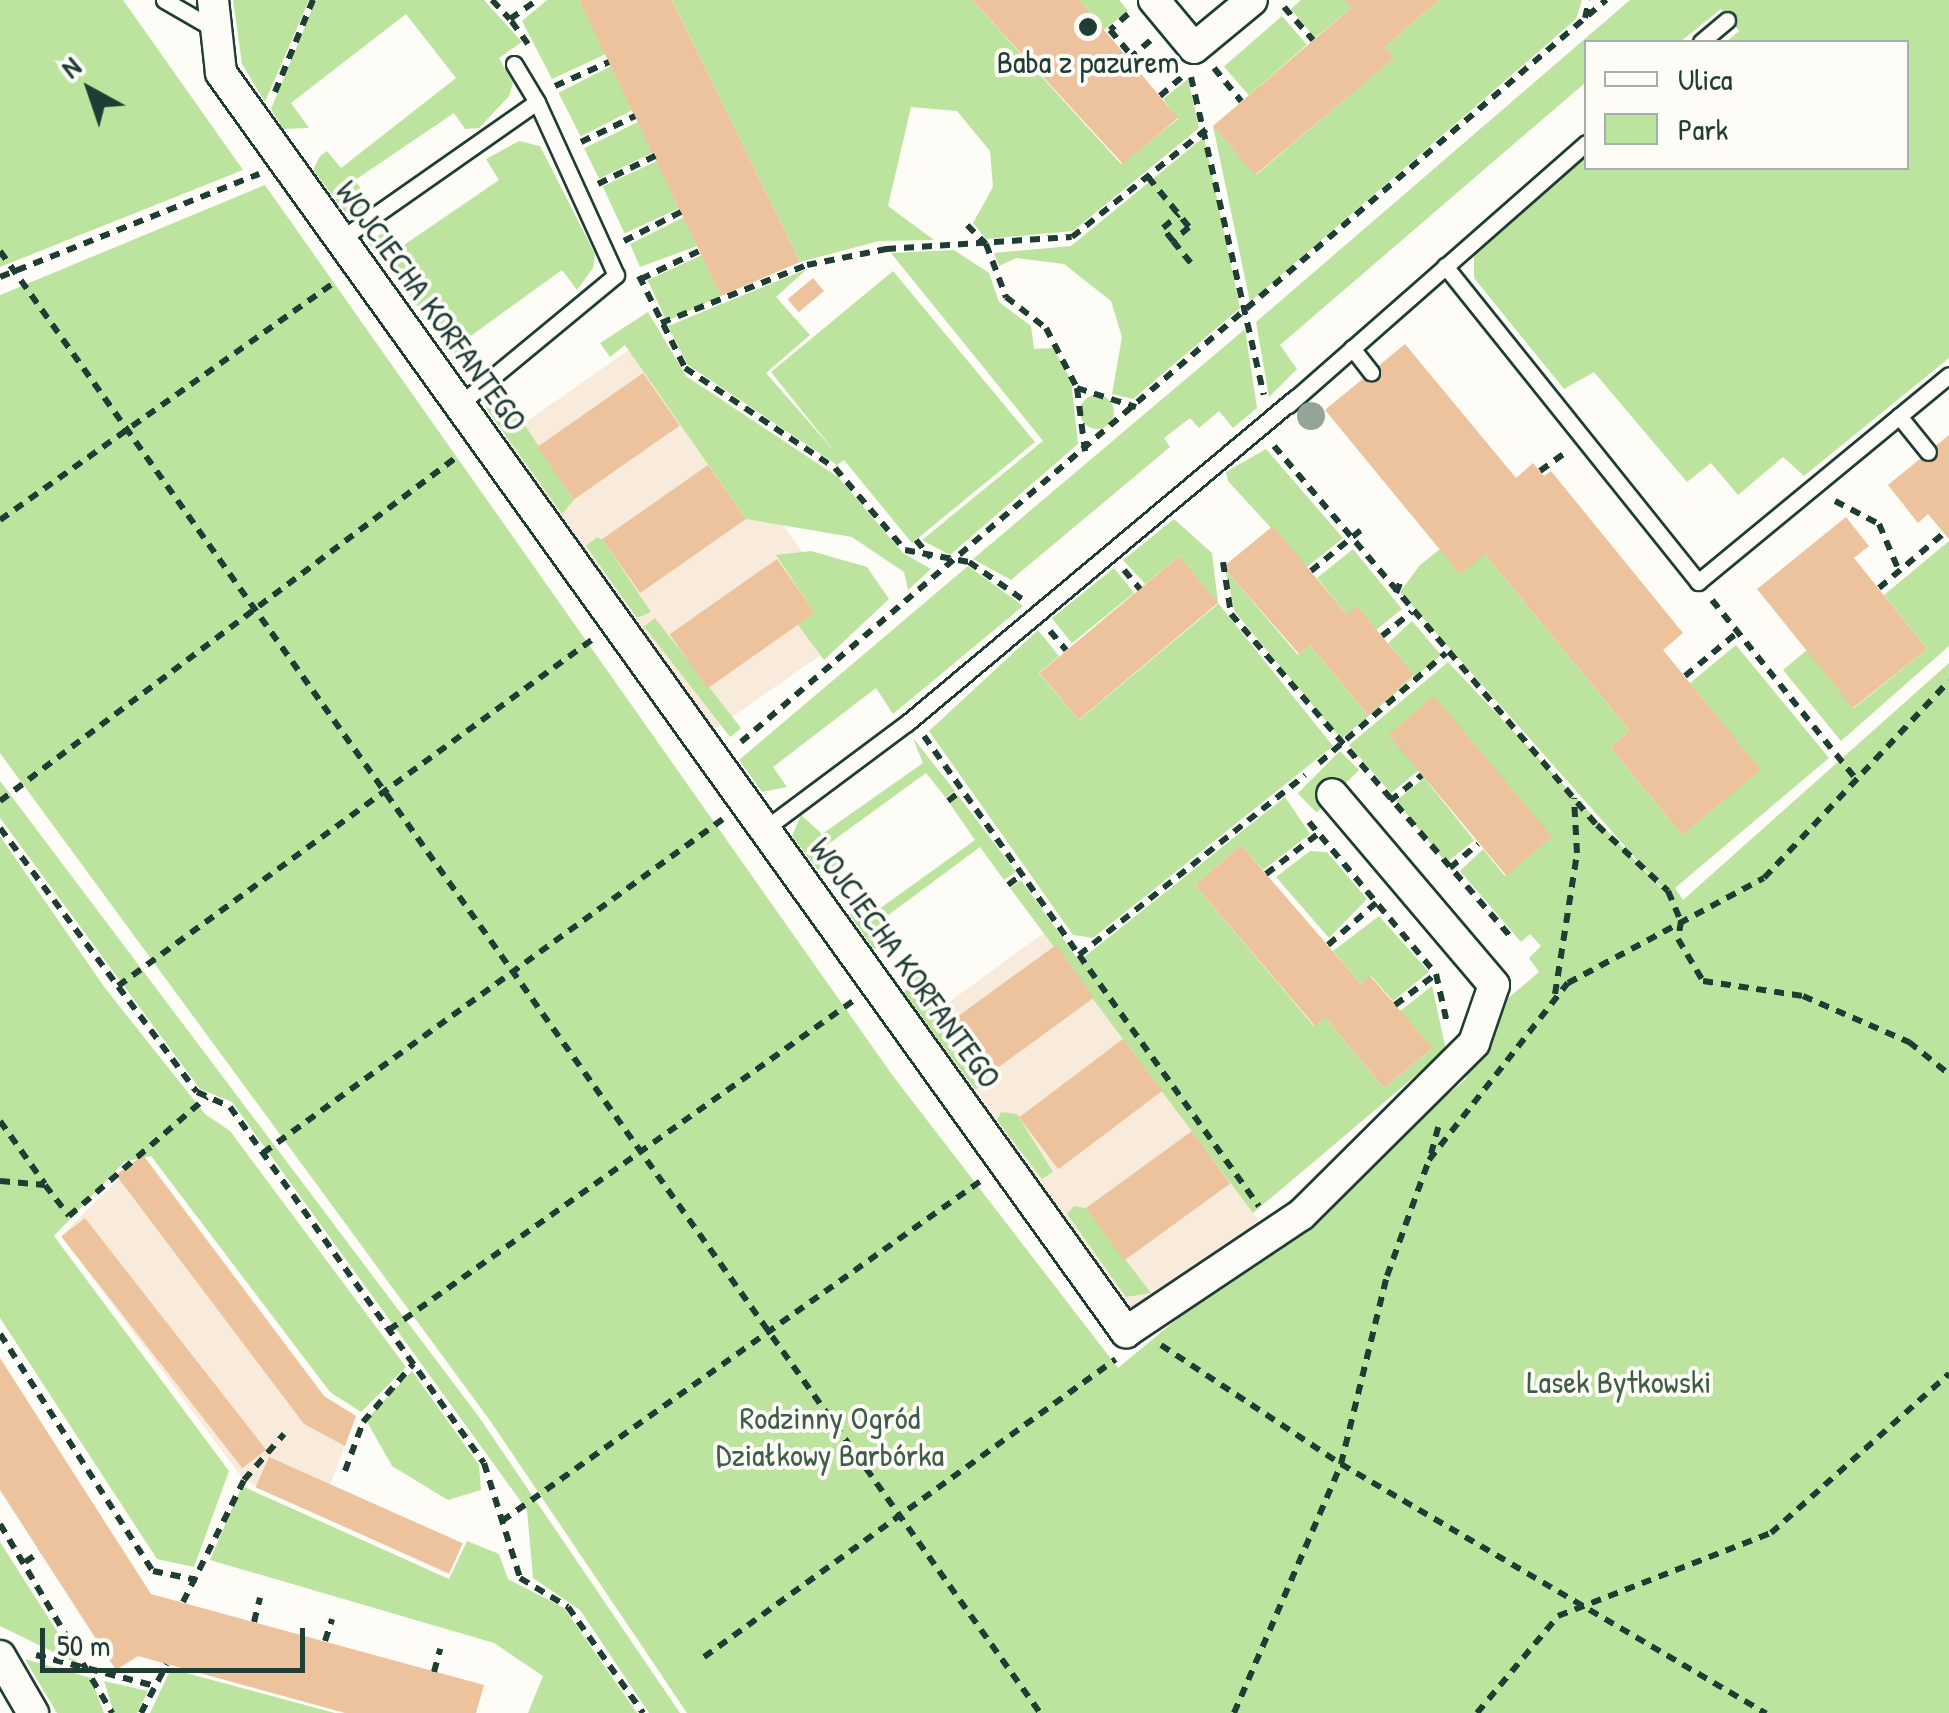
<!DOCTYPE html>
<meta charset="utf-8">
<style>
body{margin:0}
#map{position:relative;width:1949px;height:1713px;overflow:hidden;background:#fdfcf7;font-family:"Patrick Hand",sans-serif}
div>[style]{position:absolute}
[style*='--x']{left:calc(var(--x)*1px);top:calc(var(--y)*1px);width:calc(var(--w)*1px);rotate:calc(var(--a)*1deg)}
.built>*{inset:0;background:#f8ebdc;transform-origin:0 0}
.green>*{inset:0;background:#bde49f;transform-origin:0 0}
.round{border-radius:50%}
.building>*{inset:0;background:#ecc39c;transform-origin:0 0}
.path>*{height:6px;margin-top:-3px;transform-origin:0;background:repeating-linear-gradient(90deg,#1f3d34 0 10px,transparent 0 18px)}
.roads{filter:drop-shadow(2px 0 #1f3d34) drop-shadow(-2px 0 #1f3d34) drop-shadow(0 2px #1f3d34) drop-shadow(0 -2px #1f3d34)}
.service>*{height:15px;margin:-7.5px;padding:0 7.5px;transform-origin:7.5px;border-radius:7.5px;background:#fdfcf7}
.minor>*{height:30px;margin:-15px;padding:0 15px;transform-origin:15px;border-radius:15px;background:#fdfcf7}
.trees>*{width:28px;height:28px;margin:-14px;border-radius:50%;background:#94a597}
.dots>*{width:28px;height:28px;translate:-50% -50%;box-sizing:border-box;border:5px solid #fdfcf7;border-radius:50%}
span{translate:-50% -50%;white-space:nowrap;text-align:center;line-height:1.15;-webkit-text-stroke:8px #fdfcf7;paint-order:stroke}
.poi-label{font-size:32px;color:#1f3d34}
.street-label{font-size:32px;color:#1f3d34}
.park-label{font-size:32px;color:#3f5e49}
.legend{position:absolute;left:1584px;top:40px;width:325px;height:130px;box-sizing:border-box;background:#fdfcf7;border:2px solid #a4b0a9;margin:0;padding:12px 18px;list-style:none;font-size:30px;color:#1f3d34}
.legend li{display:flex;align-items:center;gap:20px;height:50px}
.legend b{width:50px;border:2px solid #a4b0a9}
.north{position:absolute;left:40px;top:40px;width:100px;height:100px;-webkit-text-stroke:8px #fdfcf7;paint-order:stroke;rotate:320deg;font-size:28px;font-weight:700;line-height:40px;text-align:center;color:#1f3d34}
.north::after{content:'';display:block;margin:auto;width:35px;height:45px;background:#1f3d34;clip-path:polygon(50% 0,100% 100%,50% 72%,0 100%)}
.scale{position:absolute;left:40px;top:1628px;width:265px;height:45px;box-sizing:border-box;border:5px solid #1f3d34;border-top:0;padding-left:12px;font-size:30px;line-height:35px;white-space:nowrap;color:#1f3d34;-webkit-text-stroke:8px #fdfcf7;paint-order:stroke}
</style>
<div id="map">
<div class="built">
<div style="left:650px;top:335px;width:360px;height:186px;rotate:55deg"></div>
<div style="left:1048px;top:930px;width:362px;height:160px;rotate:54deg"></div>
<div style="clip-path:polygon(143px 1155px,324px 1396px,356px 1416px,330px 1485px,462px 1544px,447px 1574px,244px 1480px,61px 1236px)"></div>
</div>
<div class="green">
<div style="clip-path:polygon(0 0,123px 0,243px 170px,0 267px)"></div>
<div style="clip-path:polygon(233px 0,309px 0,265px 102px,242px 64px)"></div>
<div style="clip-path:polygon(316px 0,484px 0,522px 42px,499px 58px,513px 83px,509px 96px,479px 128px,465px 129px,454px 113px,355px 180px,372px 206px,346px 213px,313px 170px,320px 156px,327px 151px,341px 168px,456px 78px,406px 14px,291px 103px,309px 128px,283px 129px,271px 109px)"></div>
<div style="clip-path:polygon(547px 0,579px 0,606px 54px,552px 79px,522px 21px)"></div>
<div style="clip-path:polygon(672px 0,972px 0,1121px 164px,1178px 119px,1163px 99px,1188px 79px,1199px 128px,1073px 231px,986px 239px,973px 223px,993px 187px,990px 151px,957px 111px,911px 107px,888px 206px,934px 240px,879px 241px,800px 262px)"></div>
<div style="clip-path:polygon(1079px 0,1119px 0,1128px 11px,1104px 30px)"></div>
<div style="clip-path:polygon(1301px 0,1345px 0,1351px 8px,1315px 38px,1291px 9px)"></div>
<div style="clip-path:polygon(1439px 0,1582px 0,1576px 19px,1250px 302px,1213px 126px,1256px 175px,1393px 58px,1385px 47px)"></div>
<div style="clip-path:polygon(1630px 0,1949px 0,1949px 358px,1804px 476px,1783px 457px,1738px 495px,1711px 463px,1687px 482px,1594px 372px,1564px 389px,1474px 278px,1474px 249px,1586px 157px,1586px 168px,1906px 168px,1906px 42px,1726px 42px,1739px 31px,1721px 9px,1680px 42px,1586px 42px,1586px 82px,1280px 345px,1297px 369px,1269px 397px,1256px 322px)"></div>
<div style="left:1282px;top:16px;width:38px;height:77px;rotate:49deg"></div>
<div style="left:611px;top:66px;width:49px;height:59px;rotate:63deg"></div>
<div style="left:638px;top:122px;width:34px;height:60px;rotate:64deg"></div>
<div style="clip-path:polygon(1204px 137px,1240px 308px,1133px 399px,1112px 394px,1122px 337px,1111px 301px,1064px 264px,1016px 258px,999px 266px,994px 253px,1071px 246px)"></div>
<div style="clip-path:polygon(519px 141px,540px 146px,595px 254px,593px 268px,577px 290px,562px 270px,468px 338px,483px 360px,467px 369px,368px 243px,388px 229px,401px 247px,499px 180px,486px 159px)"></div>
<div style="left:657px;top:161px;width:52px;height:60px;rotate:65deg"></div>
<div style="clip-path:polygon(265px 185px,893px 1076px,1118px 1368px,1465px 1080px,1501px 1004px,1539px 972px,1529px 958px,1541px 946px,1530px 934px,1521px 942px,1460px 871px,1483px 849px,1505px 876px,1551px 837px,1418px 771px,1391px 793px,1349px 745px,1448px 662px,1677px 905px,1400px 592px,1420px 565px,1440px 549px,1485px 554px,1630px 731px,1610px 747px,1682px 835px,1760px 770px,1690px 683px,1736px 645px,1829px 758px,1675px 888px,1683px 900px,1949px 663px,1949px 1713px,687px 1713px,491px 1422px,0 753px,0 295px)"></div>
<div style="clip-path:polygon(684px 217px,697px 246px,640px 267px,630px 244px)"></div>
<div style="clip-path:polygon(954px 250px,989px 273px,999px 302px,1031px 326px,1034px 349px,1053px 348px,1071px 380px,1078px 444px,950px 555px,922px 540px,1043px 441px,891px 253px)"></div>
<div style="left:702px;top:255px;width:45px;height:60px;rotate:65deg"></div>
<div style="clip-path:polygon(807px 269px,776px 297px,810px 335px,766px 373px,835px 452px,771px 372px,893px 271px,1035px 442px,912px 543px,844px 460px,837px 465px,688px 365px,668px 326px)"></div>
<div style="clip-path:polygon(648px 312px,686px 376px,838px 477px,903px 553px,931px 569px,908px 590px,904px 572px,852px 537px,746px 519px,625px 345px,610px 357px,600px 343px)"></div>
<div style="clip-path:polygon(1245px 329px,1257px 408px,1233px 428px,1219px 411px,1199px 428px,1190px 418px,1164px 438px,1170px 447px,1011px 580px,973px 559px)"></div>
<div style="clip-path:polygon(503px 392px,574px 500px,562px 514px,486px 408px)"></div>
<div class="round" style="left:1080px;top:395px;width:34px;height:34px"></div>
<div style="clip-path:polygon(1266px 449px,1343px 538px,1307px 567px,1228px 481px,1226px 472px)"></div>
<div style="clip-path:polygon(1174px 519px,1212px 553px,1218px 603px,1333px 746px,1093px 938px,1073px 935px,929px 731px,1038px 630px,1059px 656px,1039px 673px,1079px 720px,1218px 604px,1179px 556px,1145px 584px,1123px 560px)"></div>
<div style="clip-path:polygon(597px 537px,603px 540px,651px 612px,637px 618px,586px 546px)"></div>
<div style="clip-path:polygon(1949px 541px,1949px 646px,1841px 741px,1783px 670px,1807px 650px,1854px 708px,1927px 649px,1884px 595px)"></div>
<div style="clip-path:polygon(1353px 549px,1402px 609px,1376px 630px,1358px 607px,1347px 615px,1317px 578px)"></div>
<div style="clip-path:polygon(811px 551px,867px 567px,889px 599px,824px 660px,798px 625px,814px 612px,776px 555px)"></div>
<div style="clip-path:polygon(968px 566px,1023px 606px,893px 714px,876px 688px,773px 767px,787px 787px,762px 792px,739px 760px)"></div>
<div style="left:1114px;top:568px;width:32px;height:80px;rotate:51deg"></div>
<div style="clip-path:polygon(1225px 569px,1298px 655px,1310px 645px,1367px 714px,1414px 676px,1388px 643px,1412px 621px,1441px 655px,1341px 739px,1235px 612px)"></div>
<div style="left:655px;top:618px;width:140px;height:14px;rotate:52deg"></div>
<div style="clip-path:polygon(913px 738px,955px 791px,946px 798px,926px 773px,827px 845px,843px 868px,817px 869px,792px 836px,801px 815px,822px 834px,923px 763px)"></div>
<div style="left:1340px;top:751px;width:27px;height:60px;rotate:45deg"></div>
<div style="left:1424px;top:778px;width:80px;height:36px;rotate:51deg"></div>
<div style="clip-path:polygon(0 781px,479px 1417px,680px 1713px,649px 1713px,580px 1610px,533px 1578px,527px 1510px,232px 1102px,200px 1089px,0 818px)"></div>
<div style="clip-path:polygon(957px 794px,1016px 872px,1004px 880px,980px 847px,883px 919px,899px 942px,873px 949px,850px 915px,854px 898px,860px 892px,875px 912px,975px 840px,948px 801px)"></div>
<div style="clip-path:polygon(1285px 797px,1310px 834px,1263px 870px,1241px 845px,1195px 885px,1314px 1026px,1325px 1017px,1384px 1088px,1432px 1049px,1400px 1011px,1432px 986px,1446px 1050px,1253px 1213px,1010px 888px,1021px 880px,1079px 961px)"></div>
<div style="clip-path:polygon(0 836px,105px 988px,205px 1114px,230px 1131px,406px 1367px,361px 1412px,330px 1392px,151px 1156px,124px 1162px,54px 1236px,229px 1471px,194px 1567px,157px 1559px,0 1318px)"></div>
<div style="clip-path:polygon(1310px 851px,1327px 852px,1367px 899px,1329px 938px,1276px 877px)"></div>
<div style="clip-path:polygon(1379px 916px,1429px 972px,1393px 1001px,1371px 976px,1361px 984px,1333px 951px)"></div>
<div style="clip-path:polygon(918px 968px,988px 1073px,987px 1086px,975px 1089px,904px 993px)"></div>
<div style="clip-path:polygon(1001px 1112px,1017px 1114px,1053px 1172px,1042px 1179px,997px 1120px)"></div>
<div style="clip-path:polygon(1074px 1206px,1086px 1208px,1151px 1293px,1126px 1297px,1067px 1214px)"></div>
<div style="clip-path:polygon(412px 1371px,479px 1465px,481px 1490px,448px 1500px,392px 1466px,366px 1420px)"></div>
<div style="clip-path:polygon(242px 1486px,449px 1579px,467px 1541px,499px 1554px,508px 1579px,564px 1608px,637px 1713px,528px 1713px,543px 1676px,494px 1643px,210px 1560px)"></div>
<div style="clip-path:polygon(0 1542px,78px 1664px,0 1626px)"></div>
<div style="clip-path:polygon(25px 1659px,91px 1678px,104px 1713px,57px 1713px)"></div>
<div style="clip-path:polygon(171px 1669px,335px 1713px,150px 1713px)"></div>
<div style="clip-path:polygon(104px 1681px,148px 1691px,137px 1713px,114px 1713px)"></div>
</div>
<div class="building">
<div style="clip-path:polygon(579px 0,672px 0,800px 262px,721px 296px)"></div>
<div style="clip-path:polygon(972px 0,1079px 0,1178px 118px,1123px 164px)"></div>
<div style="clip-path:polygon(1345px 0,1439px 0,1385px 47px,1394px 58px,1255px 175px,1213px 126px,1351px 8px)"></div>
<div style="left:813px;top:278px;width:17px;height:33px;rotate:50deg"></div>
<div style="clip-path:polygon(1405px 344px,1516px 478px,1533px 463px,1544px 476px,1551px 471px,1683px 633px,1663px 650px,1761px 770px,1682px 835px,1610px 747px,1630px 731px,1485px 554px,1460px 574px,1325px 410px)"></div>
<div style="left:643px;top:373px;width:64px;height:129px;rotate:55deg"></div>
<div style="clip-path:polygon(1949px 435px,1949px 539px,1928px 514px,1918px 523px,1888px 485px)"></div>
<div style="left:708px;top:465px;width:66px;height:129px;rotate:55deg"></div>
<div style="clip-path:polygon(1846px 517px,1869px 546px,1854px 558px,1927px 649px,1853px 708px,1757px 589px)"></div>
<div style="clip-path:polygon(1273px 526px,1347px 615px,1357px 606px,1414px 675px,1368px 715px,1310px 645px,1299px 654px,1223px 567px)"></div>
<div style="left:1179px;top:556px;width:61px;height:182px;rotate:50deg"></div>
<div style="left:777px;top:559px;width:66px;height:131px;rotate:55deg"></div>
<div style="left:1434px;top:696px;width:184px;height:60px;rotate:50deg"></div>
<div style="clip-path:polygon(1241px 845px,1361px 984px,1370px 976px,1433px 1048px,1384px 1088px,1325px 1017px,1315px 1026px,1195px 885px)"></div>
<div style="left:1056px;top:945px;width:65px;height:130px;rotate:54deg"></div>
<div style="left:1123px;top:1039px;width:65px;height:130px;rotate:53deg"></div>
<div style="left:1192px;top:1131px;width:65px;height:131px;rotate:54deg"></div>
<div style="clip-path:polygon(143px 1155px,324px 1396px,356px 1416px,345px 1446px,304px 1424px,116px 1175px)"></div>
<div style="left:85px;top:1218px;width:294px;height:30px;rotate:52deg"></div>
<div style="clip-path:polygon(0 1358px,151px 1594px,484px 1685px,476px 1713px,345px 1713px,138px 1656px,116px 1670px,0 1490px)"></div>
<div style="left:269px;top:1457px;width:212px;height:33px;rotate:24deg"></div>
</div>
<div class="path">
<div style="--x:492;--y:0;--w:26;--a:47"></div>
<div style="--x:1284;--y:7;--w:44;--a:48.7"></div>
<div style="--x:1128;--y:14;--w:24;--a:138"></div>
<div style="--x:1110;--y:30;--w:34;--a:50"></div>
<div style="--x:1585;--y:18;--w:18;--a:-77"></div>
<div style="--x:528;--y:44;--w:31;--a:-126"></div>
<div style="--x:510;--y:19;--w:33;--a:-35"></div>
<div style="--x:1129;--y:59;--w:29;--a:-41"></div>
<div style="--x:1214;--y:68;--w:43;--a:50.7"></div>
<div style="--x:1191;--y:77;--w:326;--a:77.1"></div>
<div style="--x:555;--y:86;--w:59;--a:-24"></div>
<div style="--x:275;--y:92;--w:100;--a:-67.6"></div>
<div style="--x:1160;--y:96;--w:30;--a:-41"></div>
<div style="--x:581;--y:142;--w:60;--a:-25.7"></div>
<div style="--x:1148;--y:177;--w:65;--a:50.6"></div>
<div style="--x:1189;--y:227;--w:21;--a:139"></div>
<div style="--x:1173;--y:241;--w:28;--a:51"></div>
<div style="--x:598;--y:184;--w:64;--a:-26.2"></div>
<div style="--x:967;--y:225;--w:27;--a:45"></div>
<div style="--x:986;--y:244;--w:57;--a:69.3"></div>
<div style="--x:1006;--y:297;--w:51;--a:37.8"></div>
<div style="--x:1046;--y:328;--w:68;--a:62.7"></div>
<div style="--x:1077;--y:388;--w:62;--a:17.9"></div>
<div style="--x:624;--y:241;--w:64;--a:-27"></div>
<div style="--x:1173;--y:241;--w:16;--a:-128"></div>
<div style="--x:1163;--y:228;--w:21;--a:-41"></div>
<div style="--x:0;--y:251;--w:1794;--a:54.57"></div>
<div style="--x:639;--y:276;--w:103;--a:63.4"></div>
<div style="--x:685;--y:368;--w:180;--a:33.7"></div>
<div style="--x:835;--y:468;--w:108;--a:49.5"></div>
<div style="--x:905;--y:550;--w:65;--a:10.6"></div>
<div style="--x:969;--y:562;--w:65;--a:34.9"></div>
<div style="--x:0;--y:277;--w:279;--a:-21.7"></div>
<div style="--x:641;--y:279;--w:64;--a:-25.8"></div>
<div style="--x:661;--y:323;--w:157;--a:-21.7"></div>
<div style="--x:807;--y:265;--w:81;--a:-11.4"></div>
<div style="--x:886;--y:249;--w:186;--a:-3.7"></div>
<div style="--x:1072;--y:237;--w:174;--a:-38.7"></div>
<div style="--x:1077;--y:388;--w:64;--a:82.8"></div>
<div style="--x:1274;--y:446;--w:498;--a:49.6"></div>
<div style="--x:1597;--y:825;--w:97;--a:42.9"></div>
<div style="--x:1668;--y:891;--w:33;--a:67"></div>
<div style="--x:1681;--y:921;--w:18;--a:99"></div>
<div style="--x:1678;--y:939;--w:49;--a:59.2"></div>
<div style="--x:1703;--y:981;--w:101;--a:8.5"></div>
<div style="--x:1803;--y:996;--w:116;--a:23.5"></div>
<div style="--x:1909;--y:1042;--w:51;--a:38.7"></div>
<div style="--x:1540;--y:471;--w:31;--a:-36"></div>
<div style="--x:1835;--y:501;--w:50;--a:27.6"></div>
<div style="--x:1879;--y:524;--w:51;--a:66.9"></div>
<div style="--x:0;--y:520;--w:409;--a:-35.4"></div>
<div style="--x:916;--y:540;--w:23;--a:50"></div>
<div style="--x:1223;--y:562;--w:53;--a:81.3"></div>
<div style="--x:1231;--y:614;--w:431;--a:49.1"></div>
<div style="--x:1124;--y:570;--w:25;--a:50"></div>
<div style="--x:1311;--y:571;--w:65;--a:-39.4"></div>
<div style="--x:1879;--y:588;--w:85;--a:-40.2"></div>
<div style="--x:1396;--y:593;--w:15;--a:-67"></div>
<div style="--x:1712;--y:600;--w:228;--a:51.2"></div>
<div style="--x:1050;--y:631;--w:25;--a:50"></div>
<div style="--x:1382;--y:636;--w:38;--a:-39"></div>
<div style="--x:1685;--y:676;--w:69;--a:-39.7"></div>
<div style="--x:924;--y:736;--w:268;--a:54.7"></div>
<div style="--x:1079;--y:955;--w:289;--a:-38.5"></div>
<div style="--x:741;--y:742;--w:1140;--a:-40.62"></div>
<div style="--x:1319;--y:763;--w:168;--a:-40.9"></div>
<div style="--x:0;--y:801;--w:573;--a:-36.99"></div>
<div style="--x:948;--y:801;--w:16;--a:-38"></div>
<div style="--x:1390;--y:801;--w:41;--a:-39.1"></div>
<div style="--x:1309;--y:822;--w:198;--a:50.1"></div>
<div style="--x:1436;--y:974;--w:50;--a:77.3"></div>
<div style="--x:0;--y:828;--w:329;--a:53.3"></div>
<div style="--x:197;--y:1092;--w:36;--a:24"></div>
<div style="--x:230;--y:1107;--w:437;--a:54.5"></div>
<div style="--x:484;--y:1463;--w:121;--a:72.6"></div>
<div style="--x:520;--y:1578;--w:56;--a:31.1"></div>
<div style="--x:568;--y:1607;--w:130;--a:54.7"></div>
<div style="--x:1450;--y:868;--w:37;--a:-41"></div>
<div style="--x:1266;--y:874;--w:66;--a:-37.6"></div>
<div style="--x:1008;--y:885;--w:16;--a:-38"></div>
<div style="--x:1328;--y:945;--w:64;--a:-41.2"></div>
<div style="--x:1079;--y:955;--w:309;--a:54.4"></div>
<div style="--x:118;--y:986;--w:588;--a:-36.15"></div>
<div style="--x:1555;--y:994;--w:143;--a:-81.1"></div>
<div style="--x:1577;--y:853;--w:55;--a:-93.1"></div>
<div style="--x:1395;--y:1005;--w:51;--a:-37.1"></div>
<div style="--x:0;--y:1121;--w:77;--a:54.5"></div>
<div style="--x:263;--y:1153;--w:568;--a:-35.98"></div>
<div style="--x:1431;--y:1154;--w:28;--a:-75"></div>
<div style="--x:0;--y:1181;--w:45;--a:5.1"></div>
<div style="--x:45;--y:1185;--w:39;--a:52"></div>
<div style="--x:69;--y:1216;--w:182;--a:-40.8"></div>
<div style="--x:389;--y:1330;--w:569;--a:-35.34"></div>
<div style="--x:0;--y:1334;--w:282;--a:57.2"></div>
<div style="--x:153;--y:1571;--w:45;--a:11.6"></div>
<div style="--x:1161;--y:1345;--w:216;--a:33.5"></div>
<div style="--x:1341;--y:1464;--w:493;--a:30.4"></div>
<div style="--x:345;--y:1471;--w:52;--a:-69.8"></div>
<div style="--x:363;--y:1422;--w:77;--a:-49.2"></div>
<div style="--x:502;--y:1521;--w:589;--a:-35.39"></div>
<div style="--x:0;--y:1524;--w:220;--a:59.3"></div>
<div style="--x:25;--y:1562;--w:18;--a:-34"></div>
<div style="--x:183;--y:1602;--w:136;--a:-63.4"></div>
<div style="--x:244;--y:1480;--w:61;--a:-49"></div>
<div style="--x:254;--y:1622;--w:25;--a:-76"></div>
<div style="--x:325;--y:1641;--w:23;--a:-72"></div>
<div style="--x:36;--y:1655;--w:123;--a:14.6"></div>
<div style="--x:704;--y:1657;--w:508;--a:-35.88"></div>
<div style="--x:434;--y:1672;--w:24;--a:-75"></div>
<div style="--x:141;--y:1713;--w:55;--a:-62"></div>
<div style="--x:1234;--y:1713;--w:271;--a:-66.7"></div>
<div style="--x:1341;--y:1464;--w:194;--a:-76.3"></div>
<div style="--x:1387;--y:1276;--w:123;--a:-70.1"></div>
<div style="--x:1429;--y:1160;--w:225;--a:-51.9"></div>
<div style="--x:1568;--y:983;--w:222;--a:-28.2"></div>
<div style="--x:1764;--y:878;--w:270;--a:-46.8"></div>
<div style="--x:1477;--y:1713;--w:126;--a:-50.1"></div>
<div style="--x:1558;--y:1616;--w:229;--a:-21.3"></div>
<div style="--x:1771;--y:1533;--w:239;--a:-41.8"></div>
</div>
<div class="roads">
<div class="service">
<div style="--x:164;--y:0;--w:58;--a:30.1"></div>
<div style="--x:1701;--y:42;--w:34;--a:-40"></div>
<div style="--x:514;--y:64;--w:44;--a:58.8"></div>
<div style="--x:341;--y:239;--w:239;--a:-35"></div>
<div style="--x:537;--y:102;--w:190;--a:65.5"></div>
<div style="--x:616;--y:275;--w:204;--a:140.4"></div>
<div style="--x:1445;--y:266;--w:405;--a:51.3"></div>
<div style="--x:1698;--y:582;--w:325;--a:-39.5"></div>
<div style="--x:1352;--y:348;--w:31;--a:52"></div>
<div style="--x:1288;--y:405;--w:397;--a:-41.3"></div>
<div style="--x:1899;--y:416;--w:46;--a:51.1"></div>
<div style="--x:766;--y:828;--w:176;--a:-36.7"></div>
<div style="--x:907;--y:723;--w:506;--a:-39.95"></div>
</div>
<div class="minor">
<div style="--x:213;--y:0;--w:73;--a:83.7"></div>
<div style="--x:221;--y:73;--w:1551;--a:54.29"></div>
<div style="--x:1126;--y:1332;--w:211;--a:-33.8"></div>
<div style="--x:1301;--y:1215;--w:244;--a:-44.8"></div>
<div style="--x:1474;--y:1043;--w:61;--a:-71"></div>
<div style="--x:1494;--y:985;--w:250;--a:-130.3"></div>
<div style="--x:1154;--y:0;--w:62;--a:50.2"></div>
<div style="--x:1194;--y:48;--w:75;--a:-39.6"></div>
<div style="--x:0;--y:1656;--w:66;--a:59.9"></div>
</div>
</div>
<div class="trees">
<div style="left:1311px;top:416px"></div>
</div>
<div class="dots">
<div style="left:1088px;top:27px;background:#1f3d34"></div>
</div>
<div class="poi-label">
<span style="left:1088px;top:62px">Baba z pazurem</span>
</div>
<div class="street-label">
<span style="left:431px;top:306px;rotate:54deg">WOJCIECHA KORFANTEGO</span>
<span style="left:905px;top:963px;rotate:54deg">WOJCIECHA KORFANTEGO</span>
</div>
<div class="park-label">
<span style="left:1619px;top:1382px">Lasek Bytkowski</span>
<span style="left:830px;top:1437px">Rodzinny Ogród<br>Działkowy Barbórka</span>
</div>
<ul class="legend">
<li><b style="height:12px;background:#fdfcf7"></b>Ulica</li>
<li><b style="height:28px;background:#bde49f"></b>Park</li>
</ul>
<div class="north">N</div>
<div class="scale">50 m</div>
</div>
